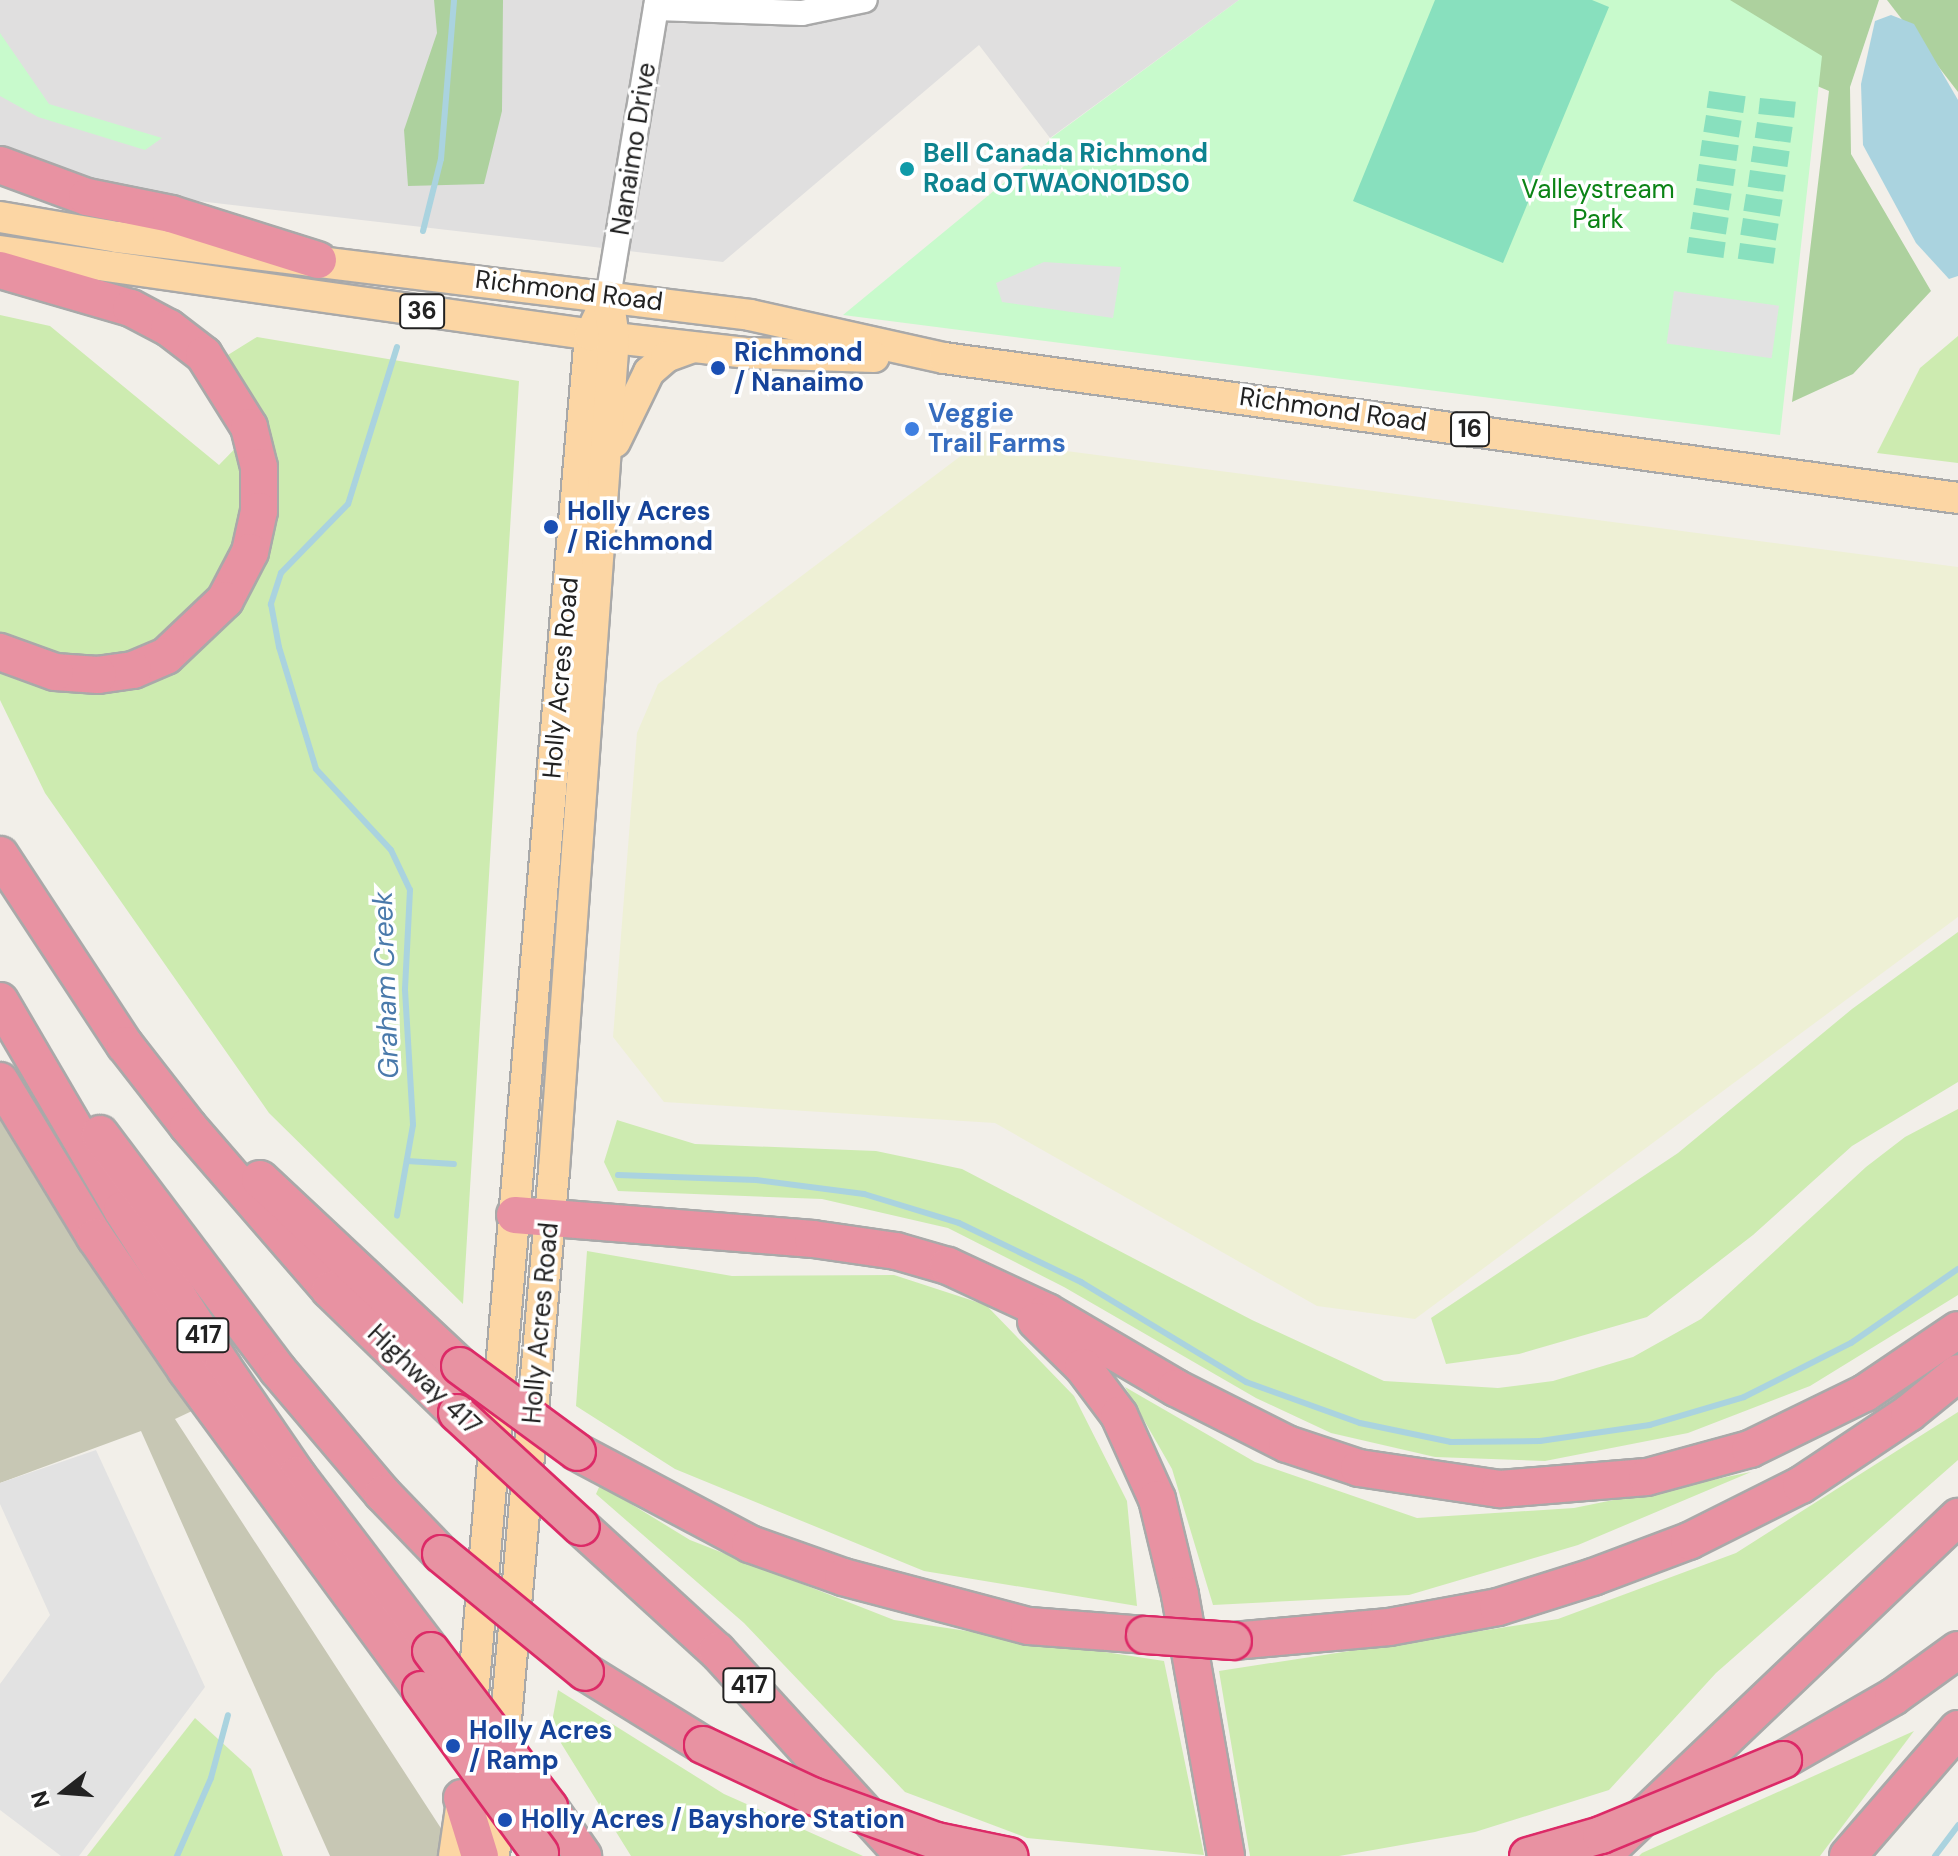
<!DOCTYPE html>
<style>
body{margin:0}
#map{position:relative;width:1958px;height:1856px;overflow:hidden;background:#f2efe9;font-family:"DM Sans",sans-serif}
div>[style]{position:absolute}
[style*='--x']{left:calc(var(--x)*1px);top:calc(var(--y)*1px);width:calc(var(--w)*1px);rotate:calc(var(--a)*1deg)}
.residential>*{inset:0;background:#e0dfdf}
.construction>*{inset:0;background:#c7c7b4}
.farmland>*{inset:0;background:#eef0d5}
.grass>*{inset:0;background:#cdebb0}
.forest>*{inset:0;background:#add19e}
.park>*{inset:0;background:#c8facc}
.pitch>*{inset:0;background:#88e0be;transform-origin:0 0}
.parking>*{inset:0;background:#e2e2e2;transform-origin:0 0}
.water>*{inset:0;background:#aad3df}
.stream>*{height:6px;margin:-3px;padding:0 3px;transform-origin:3px;border-radius:3px;background:#aad3df}
.roads{filter:drop-shadow(2px 0 #a9a9a9) drop-shadow(-2px 0 #a9a9a9) drop-shadow(0 2px #a9a9a9) drop-shadow(0 -2px #a9a9a9)}
.minor>*{height:24px;margin:-12px;padding:0 12px;transform-origin:12px;border-radius:12px;background:#fff}
.major>*{height:30px;margin:-15px;padding:0 15px;transform-origin:15px;border-radius:15px;background:#fcd6a4}
.highway>*{height:36px;margin:-18px;padding:0 18px;transform-origin:18px;border-radius:18px;background:#e892a2}
.bridges{filter:drop-shadow(2px 0 #dc2a67) drop-shadow(-2px 0 #dc2a67) drop-shadow(0 2px #dc2a67) drop-shadow(0 -2px #dc2a67)}
.highway-bridge>*{height:36px;margin:-18px;padding:0 18px;transform-origin:18px;border-radius:18px;background:#e892a2}
.dots>*{width:22px;height:22px;translate:-50% -50%;box-sizing:border-box;border:4px solid #fff;border-radius:50%}
span{translate:-50% -50%;white-space:nowrap;text-align:center;line-height:1.15;-webkit-text-stroke:7px #fff;paint-order:stroke}
.shield-label span{padding:2px 6px;background:#fff;border:2px solid;border-radius:6px;-webkit-text-stroke-width:0}
.shield-label{font-size:24px;color:#222;font-weight:700}
.street-label{font-size:26px;color:#222}
.culture-label{font-size:26px;color:#0d838f;font-weight:700}
.left{translate:0 -50%;text-align:left}
.park-label{font-size:26px;color:#0c8416}
.transit-label{font-size:26px;color:#164399;font-weight:700}
.shop-label{font-size:26px;color:#366cbe;font-weight:700}
.water-label{font-size:28px;color:#4a7aab;font-style:italic}
.north{position:absolute;left:24px;top:1752px;width:80px;height:80px;-webkit-text-stroke:6px #fff;paint-order:stroke;rotate:253deg;font-size:22px;font-weight:700;line-height:32px;text-align:center;color:#222}
.north::after{content:'';display:block;margin:auto;width:28px;height:36px;background:#222;clip-path:polygon(50% 0,100% 100%,50% 72%,0 100%)}
</style>
<div id="map">
<div class="residential">
<div style="clip-path:polygon(0 0,1239px 0,1050px 138px,979px 45px,723px 262px,138px 194px,0 145px)"></div>
</div>
<div class="construction">
<div style="clip-path:polygon(0 1109px,90px 1259px,192px 1411px,175px 1419px,459px 1856px,330px 1856px,141px 1431px,0 1483px)"></div>
</div>
<div class="farmland">
<div style="clip-path:polygon(982px 440px,1958px 567px,1958px 917px,1415px 1319px,1317px 1306px,995px 1123px,664px 1102px,613px 1037px,637px 733px,658px 684px)"></div>
</div>
<div class="grass">
<div style="clip-path:polygon(0 315px,50px 326px,219px 465px,259px 424px,223px 358px,257px 337px,519px 381px,463px 1304px,269px 1113px,45px 793px,0 700px)"></div>
<div style="clip-path:polygon(1958px 336px,1958px 463px,1877px 453px,1920px 368px)"></div>
<div style="clip-path:polygon(1958px 932px,1958px 1082px,1852px 1146px,1753px 1235px,1647px 1317px,1519px 1354px,1446px 1364px,1431px 1318px,1678px 1153px,1852px 1009px)"></div>
<div style="clip-path:polygon(1958px 1109px,1958px 1295px,1810px 1386px,1688px 1433px,1545px 1461px,1435px 1457px,1331px 1433px,1256px 1398px,1064px 1287px,948px 1228px,822px 1199px,618px 1191px,604px 1162px,617px 1120px,695px 1144px,876px 1151px,962px 1169px,1252px 1320px,1384px 1381px,1498px 1388px,1553px 1381px,1633px 1357px,1701px 1319px,1866px 1167px,1905px 1137px)"></div>
<div style="clip-path:polygon(587px 1251px,732px 1276px,894px 1275px,986px 1305px,1074px 1396px,1127px 1501px,1137px 1606px,924px 1571px,675px 1469px,576px 1406px)"></div>
<div style="clip-path:polygon(1125px 1387px,1255px 1462px,1417px 1518px,1574px 1508px,1751px 1472px,1578px 1545px,1409px 1595px,1213px 1605px,1172px 1469px)"></div>
<div style="clip-path:polygon(1958px 1412px,1958px 1460px,1716px 1673px,1609px 1790px,1475px 1832px,1339px 1856px,1250px 1856px,1219px 1671px,1558px 1619px,1736px 1553px)"></div>
<div style="clip-path:polygon(600px 1485px,690px 1540px,894px 1620px,1164px 1661px,1204px 1855px,1027px 1838px,905px 1792px,744px 1623px,596px 1494px)"></div>
<div style="clip-path:polygon(558px 1690px,724px 1794px,863px 1856px,631px 1856px,551px 1727px)"></div>
<div style="clip-path:polygon(195px 1718px,251px 1769px,283px 1856px,87px 1856px)"></div>
<div style="clip-path:polygon(1914px 1731px,1820px 1856px,1639px 1856px,1642px 1853px)"></div>
</div>
<div class="forest">
<div style="clip-path:polygon(434px 0,503px 0,502px 111px,484px 184px,408px 186px,404px 130px,437px 33px)"></div>
<div style="clip-path:polygon(1613px 0,1879px 0,1850px 87px,1851px 154px,1931px 291px,1853px 374px,1792px 402px,1829px 91px)"></div>
<div style="clip-path:polygon(1887px 0,1958px 0,1958px 92px)"></div>
</div>
<div class="park">
<div style="clip-path:polygon(1239px 0,1730px 0,1822px 56px,1780px 435px,843px 315px,1035px 157px,1051px 138px)"></div>
<div style="clip-path:polygon(0 33px,49px 104px,162px 138px,145px 150px,38px 117px,0 96px)"></div>
</div>
<div class="pitch">
<div style="clip-path:polygon(1435px 0,1592px 0,1609px 7px,1503px 263px,1353px 201px)"></div>
<div style="left:1709px;top:91px;width:37px;height:17px;rotate:8deg"></div>
<div style="left:1760px;top:98px;width:36px;height:16px;rotate:6deg"></div>
<div style="left:1706px;top:115px;width:36px;height:17px;rotate:9deg"></div>
<div style="left:1757px;top:122px;width:36px;height:16px;rotate:8deg"></div>
<div style="left:1702px;top:140px;width:37px;height:16px;rotate:8deg"></div>
<div style="left:1753px;top:146px;width:37px;height:16px;rotate:8deg"></div>
<div style="left:1699px;top:164px;width:37px;height:17px;rotate:8deg"></div>
<div style="left:1750px;top:170px;width:36px;height:17px;rotate:8deg"></div>
<div style="left:1696px;top:188px;width:36px;height:17px;rotate:9deg"></div>
<div style="left:1746px;top:194px;width:37px;height:17px;rotate:9deg"></div>
<div style="left:1693px;top:212px;width:36px;height:17px;rotate:9deg"></div>
<div style="left:1743px;top:218px;width:36px;height:17px;rotate:9deg"></div>
<div style="left:1689px;top:237px;width:37px;height:16px;rotate:8deg"></div>
<div style="left:1740px;top:243px;width:36px;height:16px;rotate:8deg"></div>
</div>
<div class="parking">
<div style="clip-path:polygon(1044px 262px,1121px 267px,1113px 318px,1002px 302px,996px 283px)"></div>
<div style="left:1674px;top:291px;width:106px;height:53px;rotate:8deg"></div>
<div style="clip-path:polygon(96px 1450px,205px 1687px,79px 1856px,61px 1856px,0 1810px,0 1684px,50px 1615px,0 1504px,0 1483px)"></div>
</div>
<div class="water">
<div style="clip-path:polygon(1891px 15px,1914px 24px,1958px 100px,1958px 276px,1949px 279px,1916px 243px,1863px 145px,1861px 84px,1875px 21px)"></div>
</div>
<div class="stream">
<div style="--x:423;--y:231;--w:74;--a:-76"></div>
<div style="--x:441;--y:159;--w:160;--a:-85.3"></div>
<div style="--x:397;--y:347;--w:164;--a:107.3"></div>
<div style="--x:348;--y:504;--w:96;--a:134.2"></div>
<div style="--x:281;--y:573;--w:33;--a:108"></div>
<div style="--x:271;--y:604;--w:44;--a:79.5"></div>
<div style="--x:279;--y:647;--w:127;--a:73.1"></div>
<div style="--x:316;--y:769;--w:110;--a:47.2"></div>
<div style="--x:391;--y:850;--w:44;--a:64.6"></div>
<div style="--x:410;--y:890;--w:100;--a:92.9"></div>
<div style="--x:405;--y:990;--w:135;--a:86.6"></div>
<div style="--x:413;--y:1125;--w:92;--a:100"></div>
<div style="--x:407;--y:1161;--w:47;--a:3.7"></div>
<div style="--x:618;--y:1175;--w:138;--a:2.1"></div>
<div style="--x:756;--y:1180;--w:109;--a:7.4"></div>
<div style="--x:864;--y:1194;--w:99;--a:17"></div>
<div style="--x:959;--y:1223;--w:136;--a:25.8"></div>
<div style="--x:1081;--y:1282;--w:193;--a:31.2"></div>
<div style="--x:1246;--y:1382;--w:121;--a:19.8"></div>
<div style="--x:1360;--y:1423;--w:93;--a:11.8"></div>
<div style="--x:1451;--y:1442;--w:89;--a:-0.6"></div>
<div style="--x:1540;--y:1441;--w:111;--a:-8.3"></div>
<div style="--x:1650;--y:1425;--w:98;--a:-16.6"></div>
<div style="--x:1744;--y:1397;--w:120;--a:-26.8"></div>
<div style="--x:1851;--y:1343;--w:130;--a:-34.7"></div>
<div style="--x:177;--y:1856;--w:85;--a:-66.4"></div>
<div style="--x:211;--y:1778;--w:65;--a:-74.9"></div>
<div style="--x:1935;--y:1856;--w:39;--a:-53"></div>
</div>
<div class="roads">
<div class="minor">
<div style="--x:656;--y:8;--w:146;--a:2"></div>
<div style="--x:802;--y:13;--w:64;--a:-11.7"></div>
<div style="--x:608;--y:297;--w:301;--a:-80.6"></div>
</div>
<div class="major">
<div style="--x:0;--y:217;--w:119;--a:9.7"></div>
<div style="--x:117;--y:237;--w:638;--a:7.02"></div>
<div style="--x:750;--y:315;--w:199;--a:12.5"></div>
<div style="--x:944;--y:358;--w:1024;--a:7.86"></div>
<div style="--x:0;--y:251;--w:620;--a:8.06"></div>
<div style="--x:614;--y:338;--w:135;--a:6.4"></div>
<div style="--x:748;--y:353;--w:126;--a:1.8"></div>
<div style="--x:615;--y:442;--w:78;--a:-64.1"></div>
<div style="--x:649;--y:372;--w:23;--a:-41"></div>
<div style="--x:666;--y:357;--w:27;--a:-20"></div>
<div style="--x:471;--y:1718;--w:1388;--a:-85.08"></div>
<div style="--x:590;--y:335;--w:42;--a:-64.7"></div>
<div style="--x:454;--y:1856;--w:56;--a:-81.7"></div>
<div style="--x:494;--y:1856;--w:689;--a:-85"></div>
<div style="--x:554;--y:1170;--w:834;--a:-85.88"></div>
<div style="--x:614;--y:338;--w:41;--a:-98.3"></div>
</div>
<div class="highway">
<div style="--x:0;--y:165;--w:93;--a:20.2"></div>
<div style="--x:87;--y:197;--w:86;--a:11.4"></div>
<div style="--x:171;--y:214;--w:154;--a:17.4"></div>
<div style="--x:0;--y:270;--w:136;--a:16.2"></div>
<div style="--x:131;--y:308;--w:43;--a:27.8"></div>
<div style="--x:169;--y:328;--w:44;--a:37.6"></div>
<div style="--x:204;--y:355;--w:85;--a:58"></div>
<div style="--x:249;--y:427;--w:41;--a:76"></div>
<div style="--x:259;--y:467;--w:44;--a:90"></div>
<div style="--x:259;--y:511;--w:42;--a:102.4"></div>
<div style="--x:250;--y:552;--w:54;--a:117.5"></div>
<div style="--x:225;--y:600;--w:81;--a:136.5"></div>
<div style="--x:166;--y:656;--w:36;--a:157"></div>
<div style="--x:133;--y:670;--w:35;--a:172"></div>
<div style="--x:98;--y:675;--w:43;--a:-176"></div>
<div style="--x:55;--y:672;--w:59;--a:-160"></div>
<div style="--x:0;--y:855;--w:227;--a:56.7"></div>
<div style="--x:125;--y:1045;--w:103;--a:52.1"></div>
<div style="--x:188;--y:1126;--w:217;--a:49.1"></div>
<div style="--x:330;--y:1290;--w:177;--a:44.1"></div>
<div style="--x:0;--y:1001;--w:242;--a:59.7"></div>
<div style="--x:122;--y:1210;--w:187;--a:57.2"></div>
<div style="--x:223;--y:1367;--w:131;--a:55.6"></div>
<div style="--x:297;--y:1475;--w:221;--a:52.7"></div>
<div style="--x:0;--y:1081;--w:183;--a:58.7"></div>
<div style="--x:95;--y:1237;--w:161;--a:55.6"></div>
<div style="--x:186;--y:1370;--w:397;--a:53.7"></div>
<div style="--x:100;--y:1134;--w:294;--a:53"></div>
<div style="--x:277;--y:1369;--w:164;--a:49.7"></div>
<div style="--x:383;--y:1494;--w:83;--a:46"></div>
<div style="--x:260;--y:1179;--w:274;--a:43.1"></div>
<div style="--x:515;--y:1215;--w:299;--a:4.6"></div>
<div style="--x:813;--y:1239;--w:84;--a:8.2"></div>
<div style="--x:896;--y:1251;--w:54;--a:16.1"></div>
<div style="--x:948;--y:1266;--w:109;--a:24.9"></div>
<div style="--x:1047;--y:1312;--w:150;--a:30.5"></div>
<div style="--x:1176;--y:1388;--w:124;--a:26.8"></div>
<div style="--x:1287;--y:1444;--w:76;--a:18.4"></div>
<div style="--x:1359;--y:1468;--w:143;--a:8.5"></div>
<div style="--x:1500;--y:1489;--w:147;--a:-4.7"></div>
<div style="--x:1647;--y:1477;--w:107;--a:-15.2"></div>
<div style="--x:1750;--y:1449;--w:128;--a:-26"></div>
<div style="--x:1865;--y:1393;--w:112;--a:-34.1"></div>
<div style="--x:1036;--y:1321;--w:66;--a:44.4"></div>
<div style="--x:1083;--y:1367;--w:60;--a:53.1"></div>
<div style="--x:1119;--y:1415;--w:92;--a:65.7"></div>
<div style="--x:1157;--y:1499;--w:99;--a:76.5"></div>
<div style="--x:1180;--y:1595;--w:265;--a:80"></div>
<div style="--x:577;--y:1452;--w:196;--a:28"></div>
<div style="--x:750;--y:1544;--w:99;--a:19.5"></div>
<div style="--x:843;--y:1577;--w:192;--a:14.8"></div>
<div style="--x:1029;--y:1626;--w:116;--a:4.4"></div>
<div style="--x:581;--y:1527;--w:184;--a:42.4"></div>
<div style="--x:717;--y:1651;--w:277;--a:47.6"></div>
<div style="--x:1233;--y:1641;--w:157;--a:-5.1"></div>
<div style="--x:1389;--y:1627;--w:111;--a:-10.4"></div>
<div style="--x:1498;--y:1607;--w:100;--a:-17.5"></div>
<div style="--x:1593;--y:1577;--w:103;--a:-20.6"></div>
<div style="--x:1689;--y:1541;--w:125;--a:-26.6"></div>
<div style="--x:1801;--y:1485;--w:130;--a:-33.7"></div>
<div style="--x:1909;--y:1413;--w:63;--a:-39.2"></div>
<div style="--x:585;--y:1672;--w:139;--a:31.7"></div>
<div style="--x:1783;--y:1760;--w:127;--a:-29.8"></div>
<div style="--x:1893;--y:1697;--w:80;--a:-35.9"></div>
<div style="--x:462;--y:1798;--w:61;--a:72.8"></div>
<div style="--x:549;--y:1807;--w:60;--a:55.2"></div>
<div style="--x:1602;--y:1856;--w:492;--a:-43.6"></div>
<div style="--x:1848;--y:1856;--w:168;--a:-49.1"></div>
</div>
</div>
<div class="bridges">
<div class="highway-bridge">
<div style="--x:460;--y:1366;--w:145;--a:36.3"></div>
<div style="--x:457;--y:1413;--w:168;--a:42.6"></div>
<div style="--x:441;--y:1554;--w:186;--a:39.3"></div>
<div style="--x:1145;--y:1635;--w:88;--a:3.9"></div>
<div style="--x:431;--y:1651;--w:196;--a:52.9"></div>
<div style="--x:421;--y:1690;--w:202;--a:53.9"></div>
<div style="--x:703;--y:1745;--w:120;--a:25.1"></div>
<div style="--x:812;--y:1796;--w:132;--a:19.9"></div>
<div style="--x:936;--y:1841;--w:75;--a:11.6"></div>
<div style="--x:1528;--y:1856;--w:76;--a:-16"></div>
<div style="--x:1601;--y:1835;--w:197;--a:-22.4"></div>
</div>
</div>
<div class="dots">
<div style="left:907px;top:169px;background:#0f9aa8"></div>
<div style="left:718px;top:368px;background:#1a4fb4"></div>
<div style="left:912px;top:429px;background:#3f7fe0"></div>
<div style="left:551px;top:527px;background:#1a4fb4"></div>
<div style="left:453px;top:1746px;background:#1a4fb4"></div>
<div style="left:505px;top:1820px;background:#1a4fb4"></div>
</div>
<div class="shield-label">
<span style="left:422px;top:311px">36</span>
<span style="left:1470px;top:429px">16</span>
<span style="left:203px;top:1335px">417</span>
<span style="left:749px;top:1685px">417</span>
</div>
<div class="street-label">
<span style="left:634px;top:149px;rotate:-81deg">Nanaimo Drive</span>
<span style="left:569px;top:291px;rotate:7deg">Richmond Road</span>
<span style="left:1333px;top:410px;rotate:8deg">Richmond Road</span>
<span style="left:561px;top:678px;rotate:-85deg">Holly Acres Road</span>
<span style="left:541px;top:1323px;rotate:-85deg">Holly Acres Road</span>
<span style="left:424px;top:1380px;rotate:44deg">Highway 417</span>
</div>
<div class="culture-label">
<span class="left" style="left:923px;top:169px">Bell Canada Richmond<br>Road OTWAON01DS0</span>
</div>
<div class="park-label">
<span style="left:1598px;top:205px">Valleystream<br>Park</span>
</div>
<div class="transit-label">
<span class="left" style="left:734px;top:368px">Richmond<br>/ Nanaimo</span>
<span class="left" style="left:567px;top:527px">Holly Acres<br>/ Richmond</span>
<span class="left" style="left:469px;top:1746px">Holly Acres<br>/ Ramp</span>
<span class="left" style="left:521px;top:1820px">Holly Acres / Bayshore Station</span>
</div>
<div class="shop-label">
<span class="left" style="left:928px;top:429px">Veggie<br>Trail Farms</span>
</div>
<div class="water-label">
<span style="left:386px;top:985px;rotate:-92deg">Graham Creek</span>
</div>
<div class="north">N</div>
</div>
